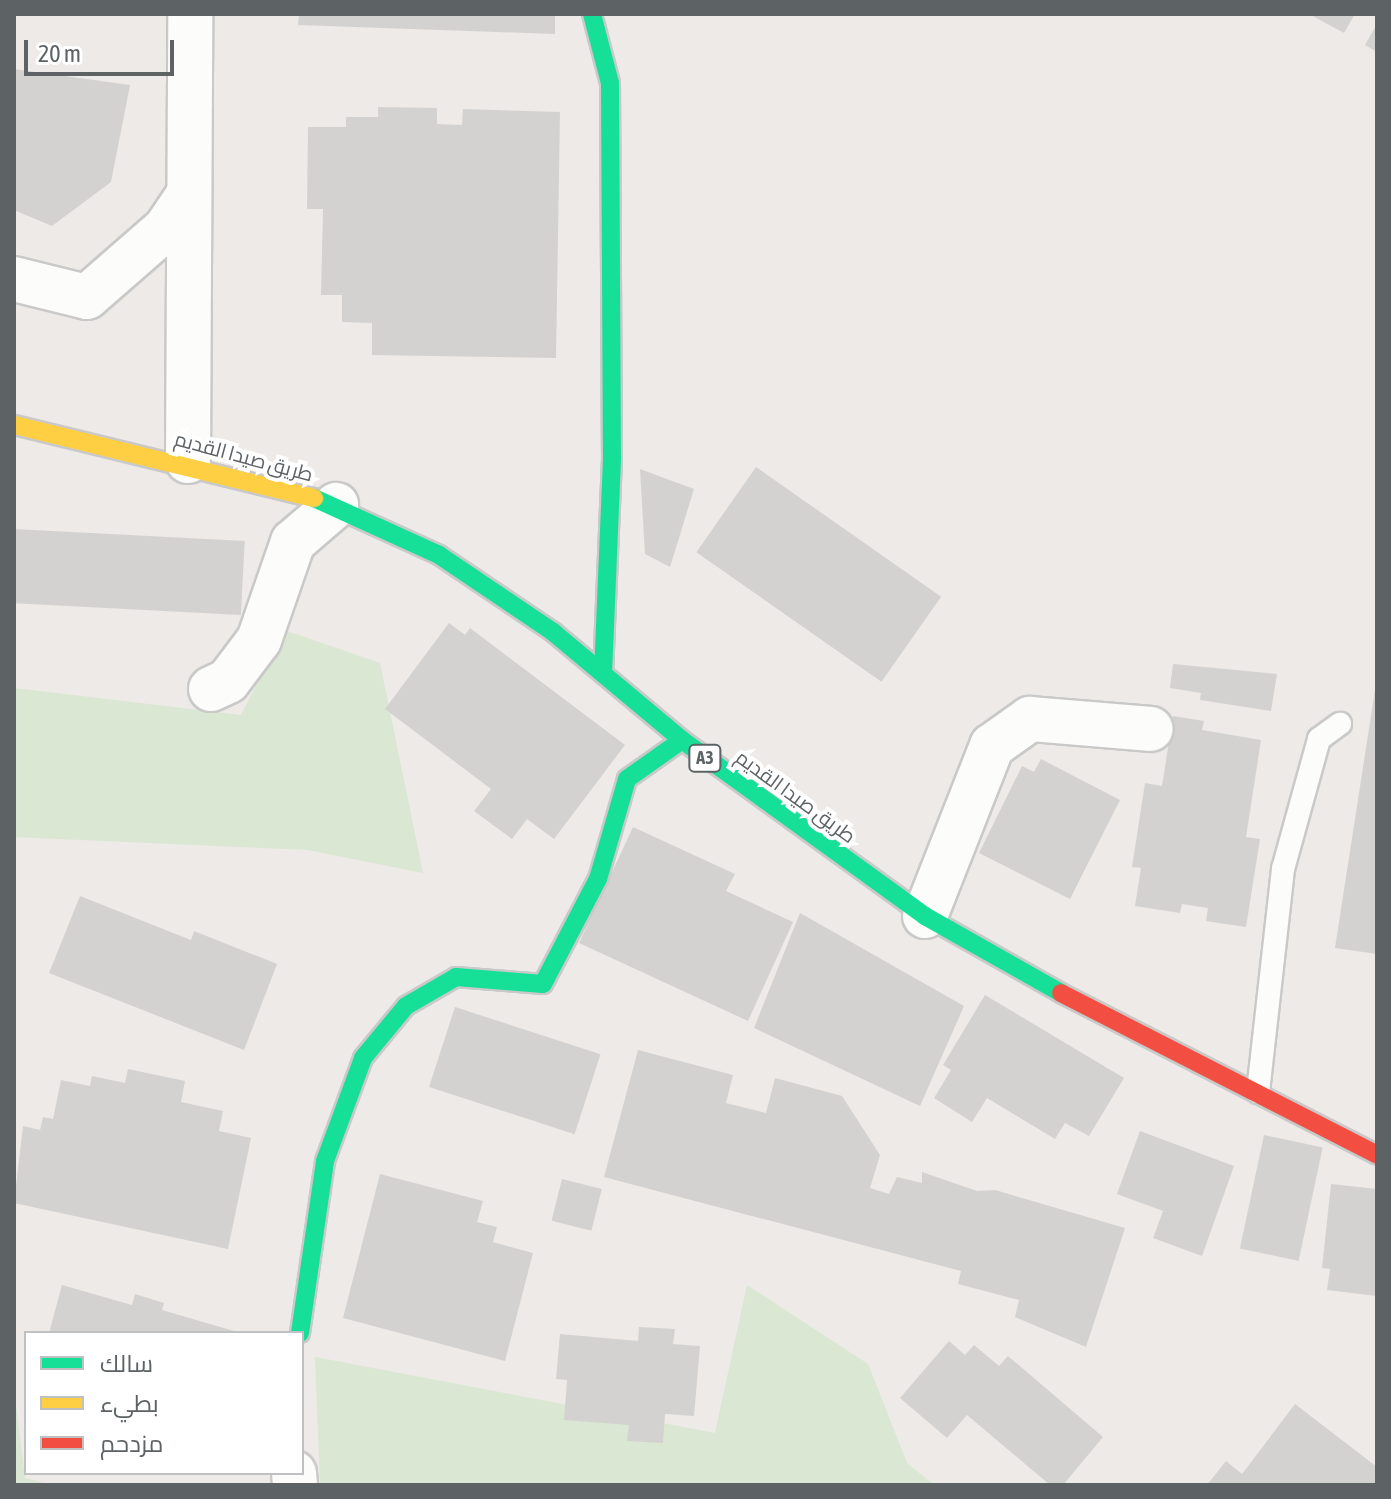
<!DOCTYPE html>
<meta charset="utf-8">
<style>
body{margin:0}
#map{position:relative;width:1391px;height:1499px;overflow:hidden;background:#edeae7;font-family:"Asap Condensed",Cairo,sans-serif}
div>[style]{position:absolute}
[style*='--x']{left:calc(var(--x)*1px);top:calc(var(--y)*1px);width:calc(var(--w)*1px);rotate:calc(var(--a)*1deg)}
.green>*{inset:0;background:#d9e7d3}
.building>*{inset:0;background:#d4d2d1;transform-origin:0 0}
.roads{filter:drop-shadow(2px 0 #c9c9c9) drop-shadow(-2px 0 #c9c9c9) drop-shadow(0 2px #c9c9c9) drop-shadow(0 -2px #c9c9c9)}
.lane>*{height:22px;margin:-11px;padding:0 11px;transform-origin:11px;border-radius:11px;background:#fcfcfb}
.street>*{height:44px;margin:-22px;padding:0 22px;transform-origin:22px;border-radius:22px;background:#fcfcfb}
.fast>*{height:18px;margin:-9px;padding:0 9px;transform-origin:9px;border-radius:9px;background:#16e098}
.slow>*{height:18px;margin:-9px;padding:0 9px;transform-origin:9px;border-radius:9px;background:#ffcf43}
.jam>*{height:18px;margin:-9px;padding:0 9px;transform-origin:9px;border-radius:9px;background:#f24e42}
span{translate:-50% -50%;white-space:nowrap;text-align:center;line-height:1.15;-webkit-text-stroke:8px #fff;paint-order:stroke}
.shield-label span{padding:2px 6px;background:#fff;border:2px solid;border-radius:6px;-webkit-text-stroke-width:0}
.shield-label{font-size:18px;color:#5d6265;font-weight:700}
.street-label{font-size:20px;color:#5d6265}
.frame{position:absolute;inset:0;border:16px solid #5d6265;pointer-events:none}
.legend{position:absolute;left:24px;top:1331px;width:280px;height:144px;box-sizing:border-box;background:#fff;border:2px solid #bec0c1;margin:0;padding:10px 14px;list-style:none;font-size:24px;color:#5d6265}
.legend li{display:flex;align-items:center;gap:16px;height:40px}
.legend b{width:40px;border:2px solid #bec0c1}
.scale{position:absolute;left:24px;top:40px;width:150px;height:36px;box-sizing:border-box;border:4px solid #5d6265;border-top:0;padding-left:10px;font-size:24px;line-height:28px;white-space:nowrap;color:#5d6265;-webkit-text-stroke:6px #fff;paint-order:stroke}
</style>
<div id="map">
<div class="green">
<div style="clip-path:polygon(284px 630px,380px 663px,423px 873px,308px 850px,14px 837px,14px 688px,241px 715px)"></div>
<div style="clip-path:polygon(747px 1285px,868px 1364px,907px 1463px,934px 1485px,320px 1485px,315px 1357px,715px 1433px)"></div>
<div style="clip-path:polygon(14px 1389px,25px 1478px,51px 1485px,14px 1485px)"></div>
</div>
<div class="building">
<div style="clip-path:polygon(299px 14px,555px 14px,555px 34px,298px 25px)"></div>
<div style="clip-path:polygon(1309px 14px,1355px 14px,1344px 33px)"></div>
<div style="clip-path:polygon(1377px 24px,1377px 52px,1365px 45px)"></div>
<div style="clip-path:polygon(14px 69px,130px 85px,111px 182px,52px 226px,14px 210px)"></div>
<div style="clip-path:polygon(378px 107px,437px 108px,437px 124px,462px 125px,463px 109px,560px 112px,556px 358px,372px 355px,372px 323px,342px 322px,342px 295px,321px 295px,323px 209px,307px 209px,308px 127px,346px 127px,346px 117px,378px 117px)"></div>
<div style="left:756px;top:467px;width:226px;height:104px;rotate:35deg"></div>
<div style="clip-path:polygon(640px 469px,694px 489px,670px 567px,645px 554px)"></div>
<div style="left:14px;top:529px;width:231px;height:74px;rotate:3deg"></div>
<div style="clip-path:polygon(449px 623px,465px 635px,470px 628px,625px 745px,554px 839px,527px 819px,512px 839px,474px 811px,491px 789px,385px 709px)"></div>
<div style="clip-path:polygon(1173px 664px,1277px 674px,1271px 711px,1200px 700px,1201px 693px,1170px 688px)"></div>
<div style="clip-path:polygon(1377px 677px,1377px 954px,1335px 948px)"></div>
<div style="clip-path:polygon(1173px 716px,1204px 721px,1202px 730px,1261px 740px,1246px 837px,1260px 839px,1246px 927px,1206px 921px,1208px 908px,1182px 904px,1180px 913px,1135px 906px,1141px 868px,1132px 867px,1145px 783px,1162px 786px)"></div>
<div style="clip-path:polygon(1041px 759px,1120px 800px,1070px 899px,979px 853px,1022px 766px,1034px 772px)"></div>
<div style="clip-path:polygon(633px 827px,735px 874px,726px 891px,793px 922px,748px 1021px,579px 943px)"></div>
<div style="clip-path:polygon(80px 896px,191px 940px,194px 931px,277px 964px,244px 1050px,49px 973px)"></div>
<div style="clip-path:polygon(800px 913px,964px 1006px,920px 1106px,754px 1028px)"></div>
<div style="clip-path:polygon(985px 995px,1124px 1078px,1089px 1136px,1065px 1123px,1055px 1139px,987px 1098px,972px 1122px,934px 1098px,951px 1070px,943px 1065px)"></div>
<div style="left:455px;top:1007px;width:153px;height:84px;rotate:18deg"></div>
<div style="clip-path:polygon(638px 1050px,733px 1075px,726px 1103px,766px 1113px,775px 1078px,842px 1096px,880px 1155px,870px 1188px,889px 1194px,897px 1177px,922px 1183px,922px 1172px,977px 1191px,995px 1190px,1125px 1228px,1086px 1347px,1015px 1317px,1019px 1300px,958px 1284px,961px 1271px,604px 1177px)"></div>
<div style="clip-path:polygon(128px 1069px,185px 1081px,181px 1102px,223px 1111px,219px 1131px,251px 1138px,228px 1249px,14px 1203px,23px 1126px,40px 1130px,43px 1117px,53px 1119px,61px 1080px,90px 1086px,92px 1076px,125px 1083px)"></div>
<div style="clip-path:polygon(1140px 1131px,1234px 1166px,1202px 1256px,1153px 1238px,1163px 1211px,1117px 1194px)"></div>
<div style="left:1264px;top:1135px;width:60px;height:116px;rotate:12deg"></div>
<div style="clip-path:polygon(380px 1174px,483px 1201px,477px 1222px,497px 1227px,493px 1242px,533px 1253px,505px 1361px,343px 1318px)"></div>
<div style="left:562px;top:1179px;width:41px;height:43px;rotate:14deg"></div>
<div style="clip-path:polygon(1331px 1184px,1377px 1189px,1377px 1296px,1327px 1290px,1330px 1269px,1322px 1268px)"></div>
<div style="clip-path:polygon(62px 1285px,132px 1305px,135px 1294px,164px 1303px,162px 1310px,241px 1333px,49px 1333px)"></div>
<div style="clip-path:polygon(639px 1327px,675px 1329px,673px 1344px,700px 1346px,694px 1416px,665px 1414px,663px 1443px,627px 1441px,629px 1425px,564px 1420px,567px 1380px,556px 1379px,560px 1334px,638px 1341px)"></div>
<div style="clip-path:polygon(949px 1341px,965px 1355px,974px 1345px,999px 1366px,1008px 1356px,1103px 1437px,1063px 1485px,1050px 1485px,967px 1415px,947px 1438px,900px 1398px)"></div>
<div style="clip-path:polygon(1295px 1404px,1377px 1467px,1377px 1485px,1207px 1485px,1226px 1461px,1242px 1474px)"></div>
</div>
<div class="roads">
<div class="lane">
<div style="--x:1258;--y:1092;--w:224;--a:-83.6"></div>
<div style="--x:1283;--y:869;--w:135;--a:-74.5"></div>
<div style="--x:1319;--y:739;--w:26;--a:-36"></div>
</div>
<div class="street">
<div style="--x:14;--y:279;--w:75;--a:13.9"></div>
<div style="--x:87;--y:297;--w:105;--a:-41.1"></div>
<div style="--x:166;--y:228;--w:40;--a:-56"></div>
<div style="--x:188;--y:461;--w:447;--a:-89.7"></div>
<div style="--x:211;--y:689;--w:19;--a:-25"></div>
<div style="--x:228;--y:681;--w:51;--a:-52.9"></div>
<div style="--x:259;--y:640;--w:104;--a:-70.9"></div>
<div style="--x:293;--y:542;--w:57;--a:-40.7"></div>
<div style="--x:925;--y:916;--w:183;--a:-68.5"></div>
<div style="--x:992;--y:746;--w:47;--a:-35.4"></div>
<div style="--x:1030;--y:719;--w:121;--a:4.7"></div>
<div style="--x:294;--y:1473;--w:12;--a:85"></div>
</div>
<div class="fast">
<div style="--x:592;--y:14;--w:71;--a:75.4"></div>
<div style="--x:610;--y:83;--w:376;--a:89.7"></div>
<div style="--x:612;--y:459;--w:212;--a:92.4"></div>
<div style="--x:314;--y:498;--w:137;--a:24.5"></div>
<div style="--x:439;--y:555;--w:138;--a:34"></div>
<div style="--x:553;--y:632;--w:168;--a:39.9"></div>
<div style="--x:682;--y:740;--w:300;--a:35.9"></div>
<div style="--x:925;--y:916;--w:156;--a:29.5"></div>
<div style="--x:300;--y:1333;--w:174;--a:-81.7"></div>
<div style="--x:325;--y:1161;--w:110;--a:-69.7"></div>
<div style="--x:363;--y:1058;--w:67;--a:-50.4"></div>
<div style="--x:406;--y:1006;--w:58;--a:-30.1"></div>
<div style="--x:456;--y:977;--w:87;--a:4.6"></div>
<div style="--x:543;--y:984;--w:119;--a:-62.4"></div>
<div style="--x:598;--y:879;--w:104;--a:-73.8"></div>
<div style="--x:627;--y:779;--w:67;--a:-35.3"></div>
</div>
<div class="slow">
<div style="--x:14;--y:425;--w:309;--a:13.7"></div>
</div>
<div class="jam">
<div style="--x:1061;--y:993;--w:355;--a:27.1"></div>
</div>
</div>
<div class="shield-label">
<span style="left:705px;top:758px">A3</span>
</div>
<div class="street-label">
<span style="left:244px;top:456px;rotate:15deg">طريق صيدا القديم</span>
<span style="left:796px;top:796px;rotate:36deg">طريق صيدا القديم</span>
</div>
<div class="frame"></div>
<ul class="legend">
<li><b style="height:10px;background:#16e098"></b>سالك</li>
<li><b style="height:10px;background:#ffcf43"></b>بطيء</li>
<li><b style="height:10px;background:#f24e42"></b>مزدحم</li>
</ul>
<div class="scale">20 m</div>
</div>
